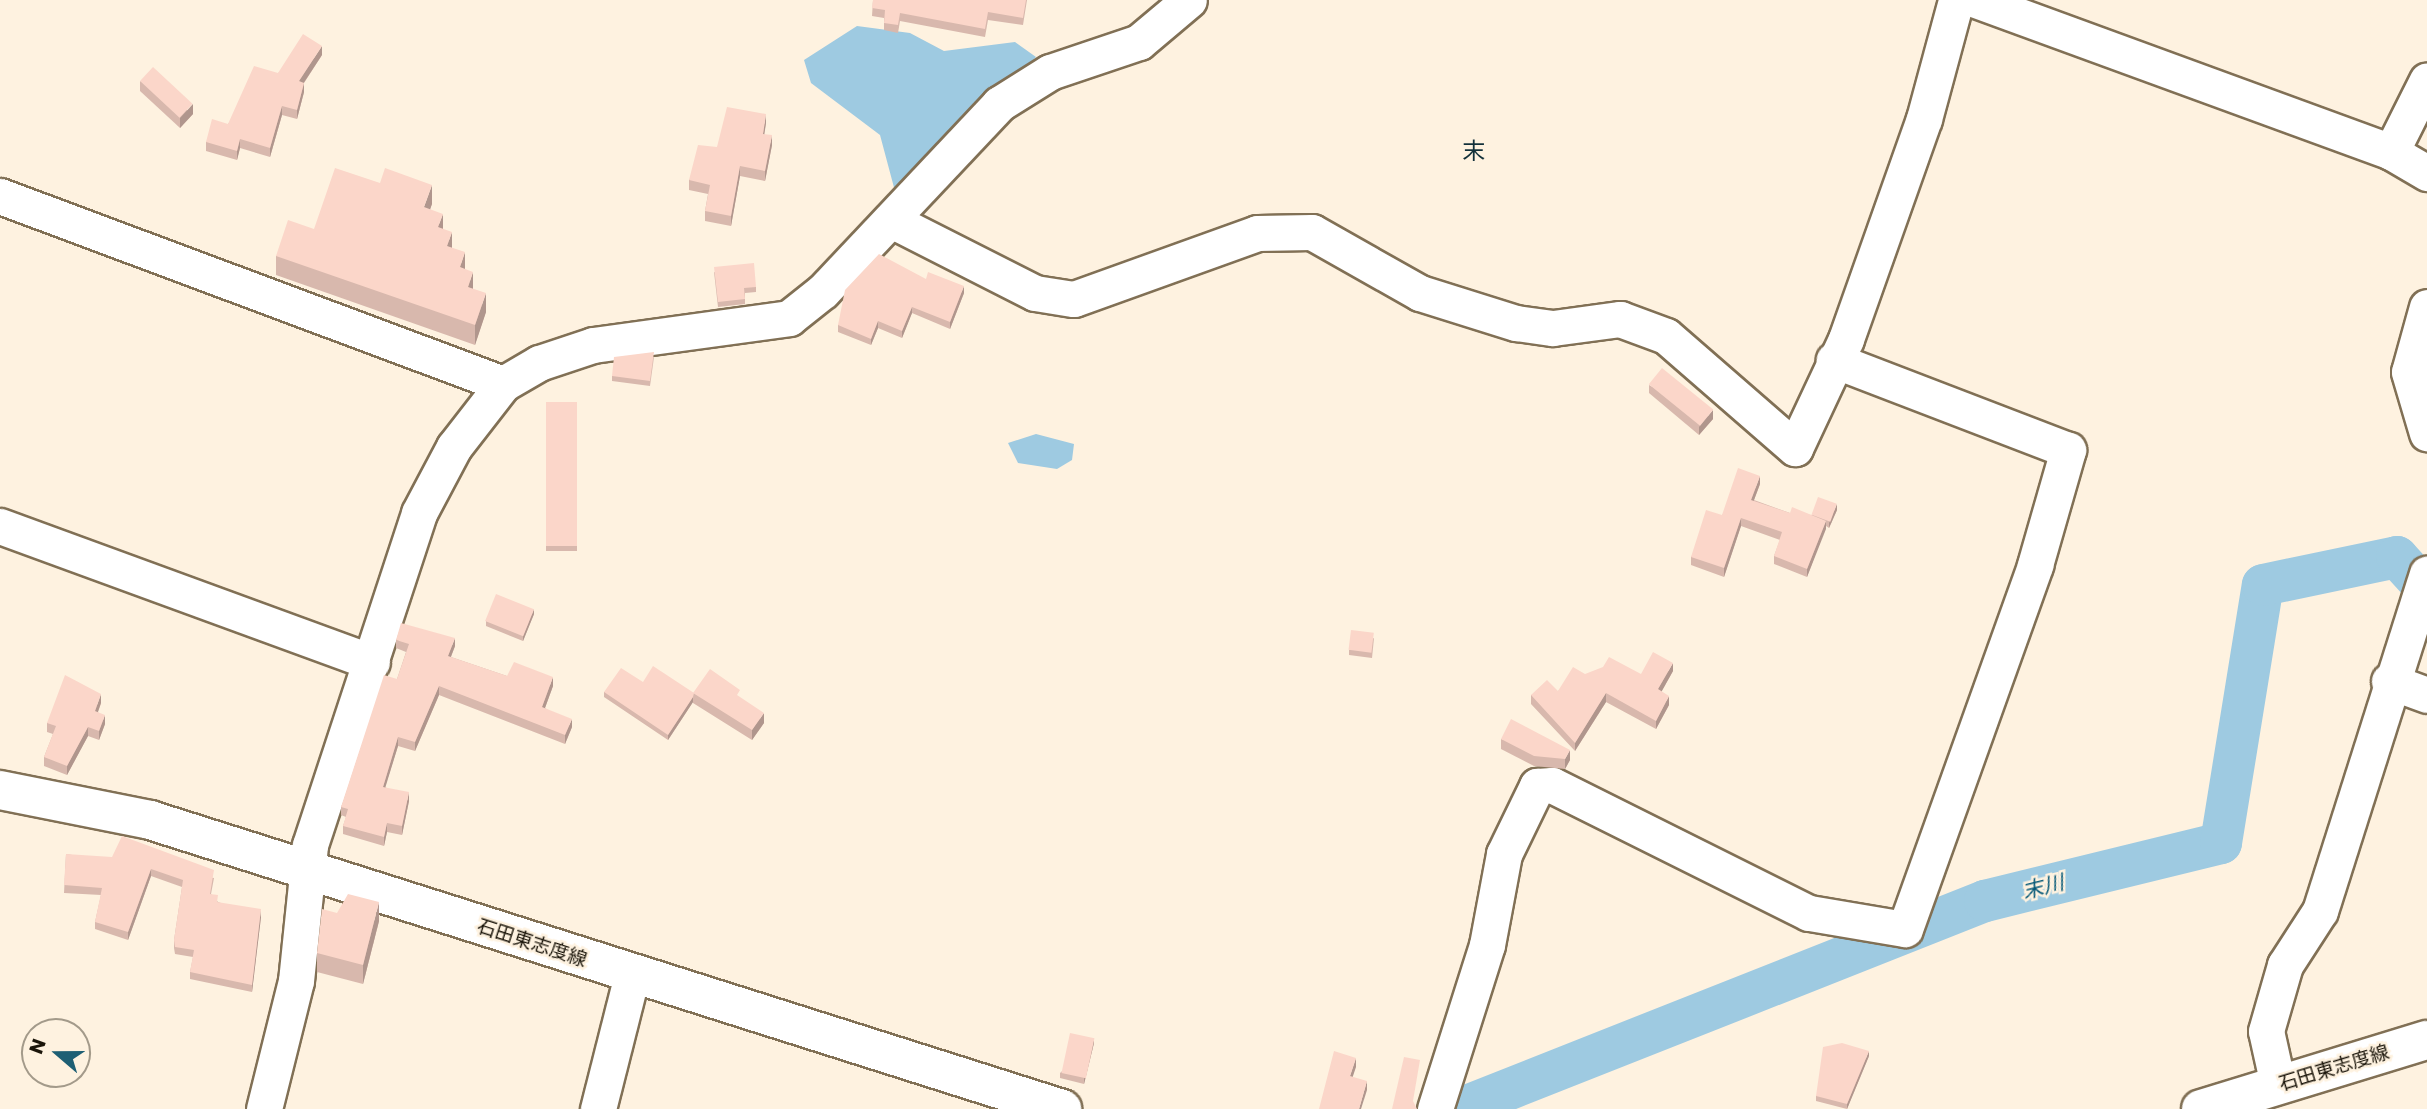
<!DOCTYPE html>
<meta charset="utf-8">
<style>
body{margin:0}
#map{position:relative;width:2427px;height:1109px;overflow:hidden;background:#fef2e0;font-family:Poppins,"Noto Sans JP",sans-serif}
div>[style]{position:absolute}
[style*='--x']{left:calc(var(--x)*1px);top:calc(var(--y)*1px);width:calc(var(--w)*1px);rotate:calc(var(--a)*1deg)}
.water>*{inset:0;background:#9ecae1}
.river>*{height:42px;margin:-21px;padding:0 21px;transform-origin:21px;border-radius:21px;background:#9ecae1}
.roads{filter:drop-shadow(2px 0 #817055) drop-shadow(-2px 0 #817055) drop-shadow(0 2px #817055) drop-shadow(0 -2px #817055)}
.minor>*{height:35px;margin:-17.5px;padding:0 17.5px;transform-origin:17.5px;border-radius:17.5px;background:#fff}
.major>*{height:38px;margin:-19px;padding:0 19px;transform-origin:19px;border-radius:19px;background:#fff}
.wall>*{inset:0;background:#d8b8ad;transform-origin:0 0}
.shaded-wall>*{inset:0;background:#b0968d}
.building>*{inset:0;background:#fbd6c9;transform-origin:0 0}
span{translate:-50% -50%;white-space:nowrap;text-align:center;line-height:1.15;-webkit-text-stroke:5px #fef2e0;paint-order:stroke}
.street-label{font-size:19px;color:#1b150a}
.water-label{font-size:21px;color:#065978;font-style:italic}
.quarter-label{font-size:23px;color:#12303a}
.north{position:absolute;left:21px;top:1018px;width:70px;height:70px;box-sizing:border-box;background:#fef2e0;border:2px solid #a39a8a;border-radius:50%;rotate:290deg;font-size:19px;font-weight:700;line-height:28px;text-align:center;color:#1b150a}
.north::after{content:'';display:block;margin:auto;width:24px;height:32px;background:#1e5f74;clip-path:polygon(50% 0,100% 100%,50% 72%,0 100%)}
</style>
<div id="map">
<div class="water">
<div style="clip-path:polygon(857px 26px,910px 33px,944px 51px,1015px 42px,1036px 57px,900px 210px,880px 135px,811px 83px,804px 60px)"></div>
<div style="clip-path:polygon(1036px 434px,1074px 444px,1072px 460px,1057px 469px,1018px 463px,1008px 443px)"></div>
</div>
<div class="river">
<div style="--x:1459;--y:1109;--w:566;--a:-21.58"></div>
<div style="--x:1985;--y:901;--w:243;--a:-13.8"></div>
<div style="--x:2221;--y:843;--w:261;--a:-80.8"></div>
<div style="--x:2263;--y:585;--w:137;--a:-11.8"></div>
<div style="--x:2397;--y:557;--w:45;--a:47.7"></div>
</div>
<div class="roads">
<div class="minor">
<div style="--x:1976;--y:0;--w:442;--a:20.1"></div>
<div style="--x:2391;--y:152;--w:42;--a:30.3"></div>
<div style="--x:2391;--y:152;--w:80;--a:-63.4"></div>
<div style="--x:0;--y:196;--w:537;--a:20.49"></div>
<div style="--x:891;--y:220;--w:161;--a:26.9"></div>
<div style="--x:1035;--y:293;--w:39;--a:9"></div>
<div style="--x:1074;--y:299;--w:195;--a:-19.8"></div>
<div style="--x:1257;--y:233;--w:55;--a:-1"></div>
<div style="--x:1312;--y:232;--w:124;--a:29.5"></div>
<div style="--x:1420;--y:293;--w:101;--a:17.4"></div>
<div style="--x:1516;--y:323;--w:37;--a:8"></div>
<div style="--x:1553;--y:328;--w:68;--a:-7.7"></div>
<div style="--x:1620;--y:319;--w:49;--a:20.3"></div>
<div style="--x:1666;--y:336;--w:171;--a:41"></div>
<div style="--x:1795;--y:448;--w:120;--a:-64.9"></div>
<div style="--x:1846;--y:339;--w:233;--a:-70.5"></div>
<div style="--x:1924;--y:119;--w:123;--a:-74.9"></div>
<div style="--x:2427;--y:307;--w:67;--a:105.5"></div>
<div style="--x:2409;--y:372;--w:64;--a:73.6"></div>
<div style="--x:0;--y:526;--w:396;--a:20.1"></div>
<div style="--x:2389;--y:681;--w:40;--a:20.2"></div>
<div style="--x:2278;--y:1085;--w:55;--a:-102.5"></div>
<div style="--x:2266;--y:1031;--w:69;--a:-73.9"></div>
<div style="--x:2285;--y:965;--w:64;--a:-57.1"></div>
<div style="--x:2320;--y:911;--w:354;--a:-72.4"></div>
<div style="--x:264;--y:1109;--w:132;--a:-76"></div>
<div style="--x:296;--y:981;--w:137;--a:-84.1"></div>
<div style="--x:310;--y:845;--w:349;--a:-71.8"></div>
<div style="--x:419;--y:513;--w:75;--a:-62.1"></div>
<div style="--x:454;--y:447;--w:80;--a:-52.1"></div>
<div style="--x:503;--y:384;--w:42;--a:-30.3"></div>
<div style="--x:539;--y:363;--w:57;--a:-18.4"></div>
<div style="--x:593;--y:345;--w:198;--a:-7.8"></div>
<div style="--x:789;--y:318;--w:43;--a:-38.5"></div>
<div style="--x:823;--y:291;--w:257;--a:-46.7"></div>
<div style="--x:999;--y:104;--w:60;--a:-32.1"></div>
<div style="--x:1050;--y:72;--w:94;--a:-18.6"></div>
<div style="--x:1139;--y:42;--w:65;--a:-40"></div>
<div style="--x:598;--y:1109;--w:138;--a:-75.8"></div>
<div style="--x:1435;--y:1109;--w:172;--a:-72.4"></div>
<div style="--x:1487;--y:945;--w:93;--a:-79.4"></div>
<div style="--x:1504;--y:854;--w:76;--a:-64.1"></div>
<div style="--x:1537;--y:786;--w:15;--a:-4"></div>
<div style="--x:1552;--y:785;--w:287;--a:26.5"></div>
<div style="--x:1809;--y:913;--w:97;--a:9.5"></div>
<div style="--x:1905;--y:929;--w:387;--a:-70.3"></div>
<div style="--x:2035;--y:565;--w:120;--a:-74"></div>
<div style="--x:2068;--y:450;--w:251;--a:-159"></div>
</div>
<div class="major">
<div style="--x:0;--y:790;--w:153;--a:11.3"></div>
<div style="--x:150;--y:820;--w:957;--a:17.58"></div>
<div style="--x:2201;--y:1109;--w:236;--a:-17"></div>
</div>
</div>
<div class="wall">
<div style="clip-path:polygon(873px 0,1027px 0,1023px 25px,988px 20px,985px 37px,900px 21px,898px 33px,884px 30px,884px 18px,872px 16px)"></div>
<div style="clip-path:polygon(322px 55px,304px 83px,304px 92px,297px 119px,282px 115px,270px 157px,240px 148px,237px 160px,206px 151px,206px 142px,228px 124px,278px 73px)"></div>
<div style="clip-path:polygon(140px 81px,193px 114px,180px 128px,140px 91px)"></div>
<div style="clip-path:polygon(766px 123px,764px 134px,772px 145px,765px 181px,740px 176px,731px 226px,705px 221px,705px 211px,708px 194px,689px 190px,689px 180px,717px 147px)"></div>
<div style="clip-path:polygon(432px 204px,430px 209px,443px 229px,452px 248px,465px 269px,473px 289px,486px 312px,475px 345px,276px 275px,276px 256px)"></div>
<div style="clip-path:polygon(714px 272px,756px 287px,756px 292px,745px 293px,745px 304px,718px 307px)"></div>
<div style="clip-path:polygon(926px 279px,964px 293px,950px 329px,912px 313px,902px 338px,878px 328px,871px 345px,838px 332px,838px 325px)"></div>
<div style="clip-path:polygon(654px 357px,650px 386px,612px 381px,612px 376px)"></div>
<div style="clip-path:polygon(1649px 385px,1713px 419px,1699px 435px,1649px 393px)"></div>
<div style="left:546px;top:402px;width:31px;height:149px"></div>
<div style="clip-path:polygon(1760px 484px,1754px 500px,1790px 513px,1811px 515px,1837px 510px,1829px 528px,1826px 526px,1807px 577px,1774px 564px,1774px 556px,1780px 540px,1741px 526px,1724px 577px,1691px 565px,1691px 557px,1722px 515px)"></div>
<div style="clip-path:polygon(534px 614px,523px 641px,486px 626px,486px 621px)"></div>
<div style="clip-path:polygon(1374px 638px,1372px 658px,1349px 655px,1349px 650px)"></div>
<div style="clip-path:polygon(396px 640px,455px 646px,451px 657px,507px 676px,553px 686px,545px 708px,572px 727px,565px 744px,439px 695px,415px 751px,398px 746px,385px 787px,409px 801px,402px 835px,387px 832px,384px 846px,343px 834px,343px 826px,346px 817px,341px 815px,341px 807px,397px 679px,406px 652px,396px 648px)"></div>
<div style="clip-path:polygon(1673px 671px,1661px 692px,1669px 705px,1656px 729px,1606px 702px,1575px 751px,1531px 704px,1531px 695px,1558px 691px,1585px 674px,1641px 674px)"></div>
<div style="clip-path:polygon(604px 692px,694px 693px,740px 698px,764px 723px,752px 740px,693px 703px,693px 702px,668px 740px,604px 697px)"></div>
<div style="clip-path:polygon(101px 703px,98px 712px,105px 724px,99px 740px,88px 736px,67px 775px,44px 766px,44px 757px,53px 734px,47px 732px,47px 723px)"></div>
<div style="clip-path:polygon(1501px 739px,1570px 760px,1565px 769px,1534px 766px,1501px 749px)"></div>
<div style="clip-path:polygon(66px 854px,214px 878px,211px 894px,218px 902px,261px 917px,252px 992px,190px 979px,190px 972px,193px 957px,175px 954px,174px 948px,174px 940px,182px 887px,151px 876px,128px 940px,95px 929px,95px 922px,101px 895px,64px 893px)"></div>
<div style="clip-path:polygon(337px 913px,379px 921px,363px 984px,317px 972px,317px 953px)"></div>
<div style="clip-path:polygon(1094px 1043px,1084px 1084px,1060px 1078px,1060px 1073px)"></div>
<div style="clip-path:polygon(1869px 1056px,1847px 1109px,1816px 1101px,1816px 1096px)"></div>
</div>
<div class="shaded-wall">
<div style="clip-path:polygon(322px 46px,322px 55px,299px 90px,299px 81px)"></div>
<div style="clip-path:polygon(304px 83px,304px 92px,297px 119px,297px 110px)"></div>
<div style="clip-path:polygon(193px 104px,193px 114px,180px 128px,180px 118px)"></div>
<div style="clip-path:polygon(282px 106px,282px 115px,270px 157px,270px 148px)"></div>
<div style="clip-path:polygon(766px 114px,766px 123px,763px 143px,763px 134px)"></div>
<div style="clip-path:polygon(772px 135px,772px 145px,765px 181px,765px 171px)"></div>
<div style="clip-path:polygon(240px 139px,240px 148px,237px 160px,237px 151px)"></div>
<div style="clip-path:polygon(740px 166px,740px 176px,731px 226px,731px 216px)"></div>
<div style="clip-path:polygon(432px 185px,432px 204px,424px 226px,424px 207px)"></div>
<div style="clip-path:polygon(443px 214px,443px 233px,438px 227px)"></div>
<div style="clip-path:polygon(452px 232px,452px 251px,447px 246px)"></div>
<div style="clip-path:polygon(465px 252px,465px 271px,460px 267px)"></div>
<div style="clip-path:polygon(473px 272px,473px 291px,468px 287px)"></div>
<div style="clip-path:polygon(964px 286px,964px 293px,950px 329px,950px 322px)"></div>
<div style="clip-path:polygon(486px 293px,486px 312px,475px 345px,475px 325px)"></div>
<div style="clip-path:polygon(912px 307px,912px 313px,902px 338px,902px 331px)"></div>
<div style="clip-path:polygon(878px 321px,878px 328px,871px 345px,871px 339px)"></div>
<div style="clip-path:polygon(1713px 410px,1713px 419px,1699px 435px,1699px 427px)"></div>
<div style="clip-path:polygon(1760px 476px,1760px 484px,1751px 508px,1751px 500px)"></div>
<div style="clip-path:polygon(1837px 504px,1837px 510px,1829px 528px,1829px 523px)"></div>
<div style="clip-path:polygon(1741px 518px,1741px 526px,1724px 577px,1724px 568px)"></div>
<div style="clip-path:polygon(1826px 521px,1826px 529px,1807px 577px,1807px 569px)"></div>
<div style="clip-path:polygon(534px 609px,534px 614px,523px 641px,523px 636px)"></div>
<div style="clip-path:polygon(455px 638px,455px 646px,448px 664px,448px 656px)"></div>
<div style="clip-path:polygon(1673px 663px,1673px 671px,1658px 698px,1658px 689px)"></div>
<div style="clip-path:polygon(553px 677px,553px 686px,542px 716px,542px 707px)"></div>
<div style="clip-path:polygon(439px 686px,439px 695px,415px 751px,415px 742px)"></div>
<div style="clip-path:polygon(1606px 693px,1606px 702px,1575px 751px,1575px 743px)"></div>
<div style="clip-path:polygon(101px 694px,101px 703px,95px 720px,95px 711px)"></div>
<div style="clip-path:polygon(1669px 696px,1669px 705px,1656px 729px,1656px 721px)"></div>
<div style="clip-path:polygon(693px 697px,693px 702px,668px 740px,668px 735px)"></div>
<div style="clip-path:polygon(764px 713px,764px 723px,752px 740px,752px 730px)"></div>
<div style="clip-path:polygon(105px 715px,105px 724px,99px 740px,99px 731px)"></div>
<div style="clip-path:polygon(572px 719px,572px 727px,565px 744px,565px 735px)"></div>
<div style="clip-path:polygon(88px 727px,88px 736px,67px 775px,67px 766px)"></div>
<div style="clip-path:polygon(398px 737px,398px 746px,383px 795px,383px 787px)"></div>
<div style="clip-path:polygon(1570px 750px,1570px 760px,1565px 769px,1565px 759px)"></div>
<div style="clip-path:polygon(409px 792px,409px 801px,402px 835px,402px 826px)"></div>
<div style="clip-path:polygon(387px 823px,387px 832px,384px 846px,384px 837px)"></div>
<div style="clip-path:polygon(151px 869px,151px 876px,128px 940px,128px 932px)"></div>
<div style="clip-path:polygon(379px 902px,379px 921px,363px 984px,363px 965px)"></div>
<div style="clip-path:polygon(261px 909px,261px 917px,252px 992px,252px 985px)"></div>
<div style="clip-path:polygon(1094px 1038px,1094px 1043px,1084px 1084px,1084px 1079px)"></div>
<div style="clip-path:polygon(1869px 1051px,1869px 1056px,1847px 1109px,1847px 1104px)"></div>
<div style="clip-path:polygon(1356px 1058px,1356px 1067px,1350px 1085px,1350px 1076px)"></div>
<div style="clip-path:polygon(1367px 1081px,1367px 1090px,1361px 1109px,1359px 1109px)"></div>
</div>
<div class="building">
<div style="clip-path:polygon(873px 0,1026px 0,1023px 18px,988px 12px,985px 29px,900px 13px,898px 25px,884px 23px,885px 10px,872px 8px)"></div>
<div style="clip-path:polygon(303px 34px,322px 46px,299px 81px,304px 83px,297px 110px,282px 106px,270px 148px,240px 139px,237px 151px,206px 142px,212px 119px,228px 124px,254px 66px,278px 73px)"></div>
<div style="left:153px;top:67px;width:54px;height:19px;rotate:43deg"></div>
<div style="clip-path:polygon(727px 107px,766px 114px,763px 134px,772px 135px,765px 171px,740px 166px,731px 216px,705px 211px,710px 185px,689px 180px,698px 145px,717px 147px)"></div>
<div style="clip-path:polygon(335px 168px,380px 183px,385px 168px,432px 185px,424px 207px,443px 214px,438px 227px,452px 232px,447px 246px,465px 252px,460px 267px,473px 272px,468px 287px,486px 293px,475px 325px,276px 256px,288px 220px,314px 229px)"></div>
<div style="clip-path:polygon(879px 254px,926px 279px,928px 272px,964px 286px,950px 322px,912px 307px,902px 331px,878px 321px,871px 339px,838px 325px,845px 290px)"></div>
<div style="clip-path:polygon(754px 263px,756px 287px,744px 288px,745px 299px,718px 302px,714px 267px)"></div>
<div style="clip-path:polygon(654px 352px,650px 381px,612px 376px,614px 357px)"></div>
<div style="left:1662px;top:368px;width:66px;height:21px;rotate:39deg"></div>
<div style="left:546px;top:402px;width:31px;height:144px"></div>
<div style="clip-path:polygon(1738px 468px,1760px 476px,1751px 500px,1790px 513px,1792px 507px,1826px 521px,1807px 569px,1774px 556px,1782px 532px,1741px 518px,1724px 568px,1691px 557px,1706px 510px,1722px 515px)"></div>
<div style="left:1818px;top:497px;width:20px;height:19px;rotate:20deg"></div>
<div style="left:496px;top:594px;width:41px;height:29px;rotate:22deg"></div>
<div style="clip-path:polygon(401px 623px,455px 638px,448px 656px,507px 676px,514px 662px,553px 677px,542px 707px,572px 719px,565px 735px,439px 686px,415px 742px,398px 737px,383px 787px,409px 792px,402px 826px,387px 823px,384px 837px,343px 826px,348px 809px,341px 807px,384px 675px,397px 679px,409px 644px,396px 640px)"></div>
<div style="left:1351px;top:630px;width:23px;height:20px;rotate:7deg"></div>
<div style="clip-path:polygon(1653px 652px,1673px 663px,1658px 689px,1669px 696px,1656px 721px,1606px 693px,1575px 743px,1531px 695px,1547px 680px,1558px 691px,1573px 667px,1585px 674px,1603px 667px,1609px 657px,1641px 674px)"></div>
<div style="clip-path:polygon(653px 666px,694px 693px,693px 697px,668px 735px,604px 692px,621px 668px,643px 682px)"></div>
<div style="clip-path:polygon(710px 669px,740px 690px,737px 695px,764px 713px,752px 730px,693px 693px)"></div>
<div style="clip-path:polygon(65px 675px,101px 694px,95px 711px,105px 715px,99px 731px,88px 727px,67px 766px,44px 757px,56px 726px,47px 723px)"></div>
<div style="clip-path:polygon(1511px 719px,1570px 750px,1565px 759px,1534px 756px,1501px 739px)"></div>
<div style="clip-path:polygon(122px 836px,214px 870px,210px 894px,218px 895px,217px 902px,261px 909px,252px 985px,190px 972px,194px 950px,175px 947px,174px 940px,183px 880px,151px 869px,128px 932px,95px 922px,102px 888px,64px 885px,66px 854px,112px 857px)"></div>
<div style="clip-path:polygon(348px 894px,379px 902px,363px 965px,317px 953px,322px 909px,337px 913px)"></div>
<div style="left:1070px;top:1033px;width:25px;height:41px;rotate:12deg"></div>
<div style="clip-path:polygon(1842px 1043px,1869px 1051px,1847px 1104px,1816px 1096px,1823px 1047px)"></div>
<div style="clip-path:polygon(1334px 1051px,1356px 1058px,1350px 1076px,1367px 1081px,1359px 1109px,1319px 1109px)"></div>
<div style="clip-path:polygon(1404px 1057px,1420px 1060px,1413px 1101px,1417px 1109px,1392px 1109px)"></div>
</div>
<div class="street-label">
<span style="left:532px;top:943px;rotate:18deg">石田東志度線</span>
<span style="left:2334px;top:1068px;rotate:-17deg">石田東志度線</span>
</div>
<div class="water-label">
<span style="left:2043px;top:887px;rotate:-14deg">末川</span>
</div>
<div class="quarter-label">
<span style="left:1474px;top:151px">末</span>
</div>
<div class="north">N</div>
</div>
